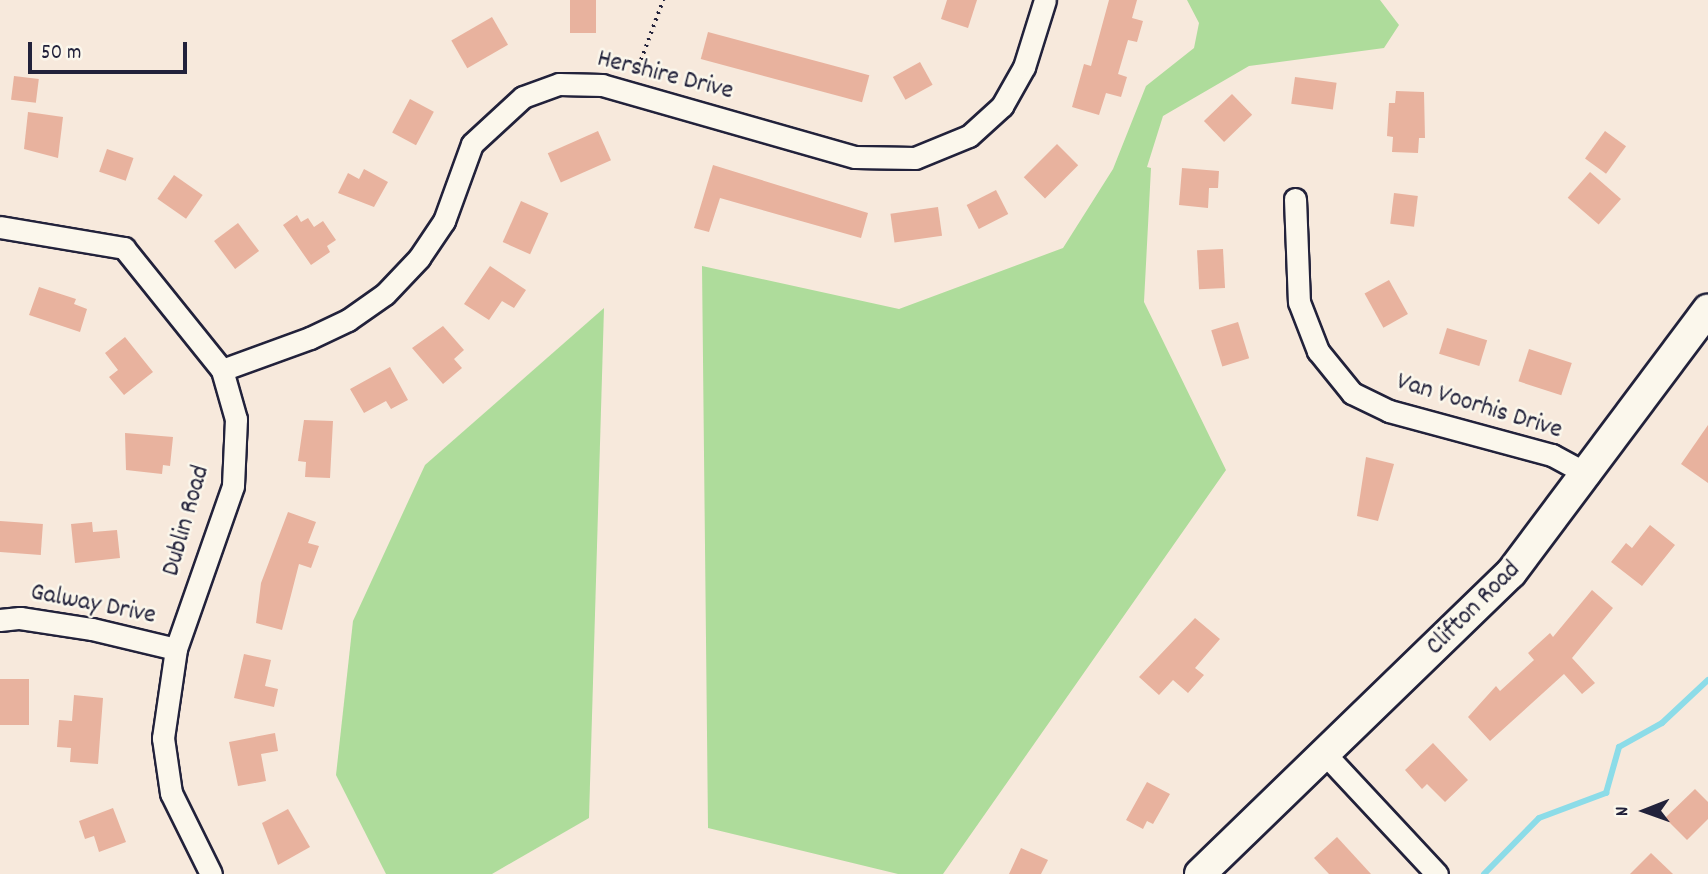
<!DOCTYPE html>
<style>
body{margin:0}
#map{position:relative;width:1708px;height:874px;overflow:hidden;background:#f7e9dc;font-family:Dekko,sans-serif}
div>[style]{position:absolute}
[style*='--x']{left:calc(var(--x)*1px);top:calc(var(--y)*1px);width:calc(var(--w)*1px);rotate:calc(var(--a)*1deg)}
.green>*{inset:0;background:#aedc9b}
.stream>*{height:6px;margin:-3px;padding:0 3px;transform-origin:3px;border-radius:3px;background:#8cdce8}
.building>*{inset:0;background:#e8b29e;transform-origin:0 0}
.path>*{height:3.5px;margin-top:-1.75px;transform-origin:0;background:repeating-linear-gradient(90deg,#22223b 0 2px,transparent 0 7px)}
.roads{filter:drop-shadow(2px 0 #22223b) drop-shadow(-2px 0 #22223b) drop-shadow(0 2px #22223b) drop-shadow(0 -2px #22223b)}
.street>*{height:21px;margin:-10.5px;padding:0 10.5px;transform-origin:10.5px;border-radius:10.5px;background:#fbf7ec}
.secondary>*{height:30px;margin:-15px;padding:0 15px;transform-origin:15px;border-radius:15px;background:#fbf7ec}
span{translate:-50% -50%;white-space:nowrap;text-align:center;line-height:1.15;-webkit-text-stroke:5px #fbf7ec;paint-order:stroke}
.street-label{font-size:26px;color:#22223b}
.north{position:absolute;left:1610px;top:776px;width:70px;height:70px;-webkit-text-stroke:5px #fbf7ec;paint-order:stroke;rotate:269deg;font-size:19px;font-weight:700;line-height:28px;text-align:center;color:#22223b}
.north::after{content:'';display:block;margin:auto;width:24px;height:32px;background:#22223b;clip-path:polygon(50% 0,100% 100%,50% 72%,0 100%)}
.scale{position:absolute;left:28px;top:42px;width:159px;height:32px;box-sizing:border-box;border:4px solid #22223b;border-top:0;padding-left:9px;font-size:21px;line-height:24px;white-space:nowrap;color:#22223b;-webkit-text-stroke:5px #fbf7ec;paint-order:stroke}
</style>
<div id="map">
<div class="green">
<div style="clip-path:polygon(1187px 0,1380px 0,1399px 25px,1384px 48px,1249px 66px,1163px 116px,1147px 167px,1151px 168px,1144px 302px,1226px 470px,943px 874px,898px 874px,708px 828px,702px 266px,899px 309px,1063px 248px,1113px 169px,1146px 86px,1194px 48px,1199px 23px)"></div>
<div style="clip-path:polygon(604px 308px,589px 818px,492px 874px,386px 874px,336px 775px,353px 621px,425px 465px)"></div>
</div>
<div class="stream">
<div style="--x:1484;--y:874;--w:78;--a:-45.5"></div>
<div style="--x:1539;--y:818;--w:72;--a:-20.5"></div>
<div style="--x:1606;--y:793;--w:48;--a:-74.2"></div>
<div style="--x:1619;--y:747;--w:49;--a:-29.2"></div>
<div style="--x:1662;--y:723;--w:63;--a:-43.1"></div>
</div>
<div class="building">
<div style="left:570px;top:0;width:26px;height:33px"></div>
<div style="clip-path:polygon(947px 0,977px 0,968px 28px,941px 19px)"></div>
<div style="clip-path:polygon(1109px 0,1137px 0,1132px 18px,1143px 21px,1137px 42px,1128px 40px,1118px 74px,1127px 77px,1121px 97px,1106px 93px,1099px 115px,1072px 107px,1084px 64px,1091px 66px)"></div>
<div style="left:492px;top:17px;width:32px;height:47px;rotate:60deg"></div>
<div style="left:708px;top:32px;width:167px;height:28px;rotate:15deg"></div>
<div style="left:920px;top:62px;width:26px;height:31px;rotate:61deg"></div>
<div style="left:14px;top:76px;width:25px;height:24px;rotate:7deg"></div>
<div style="left:1295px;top:77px;width:42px;height:27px;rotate:8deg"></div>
<div style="clip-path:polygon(1396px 91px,1424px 92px,1425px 138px,1419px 138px,1418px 153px,1392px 152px,1393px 137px,1387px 136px,1389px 103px,1395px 103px)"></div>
<div style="left:1232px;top:94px;width:29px;height:39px;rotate:46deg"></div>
<div style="left:410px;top:99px;width:27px;height:38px;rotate:28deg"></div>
<div style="clip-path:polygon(28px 112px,63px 117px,58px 158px,24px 149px)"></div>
<div style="left:598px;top:131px;width:32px;height:55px;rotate:66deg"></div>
<div style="left:1605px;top:131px;width:26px;height:34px;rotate:36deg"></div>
<div style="left:1057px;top:144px;width:30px;height:47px;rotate:45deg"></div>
<div style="left:107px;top:149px;width:28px;height:24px;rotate:19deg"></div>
<div style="clip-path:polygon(713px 165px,868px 213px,861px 238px,720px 198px,709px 232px,694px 228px)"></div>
<div style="clip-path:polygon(1182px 168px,1219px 171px,1218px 188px,1209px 188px,1208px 208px,1179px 205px)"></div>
<div style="clip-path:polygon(364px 169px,388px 182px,374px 207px,338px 193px,348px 173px,359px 179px)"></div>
<div style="left:1590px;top:172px;width:41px;height:34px;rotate:41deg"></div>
<div style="left:174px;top:175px;width:35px;height:29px;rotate:35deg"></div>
<div style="left:996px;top:190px;width:27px;height:33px;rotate:63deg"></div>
<div style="left:1394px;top:193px;width:24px;height:31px;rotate:7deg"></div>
<div style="left:521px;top:201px;width:30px;height:45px;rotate:24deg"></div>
<div style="left:938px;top:207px;width:29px;height:48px;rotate:82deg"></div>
<div style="clip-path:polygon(297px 215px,301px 222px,308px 218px,314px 227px,323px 221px,336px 240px,327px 246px,330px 252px,311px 265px,283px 225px)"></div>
<div style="left:238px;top:223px;width:35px;height:30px;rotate:53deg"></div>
<div style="left:1223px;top:249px;width:39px;height:26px;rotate:87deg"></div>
<div style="clip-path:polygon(490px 266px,526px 290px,514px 308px,502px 301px,489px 320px,464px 304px)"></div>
<div style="left:1389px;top:280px;width:39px;height:28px;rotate:61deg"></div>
<div style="clip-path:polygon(39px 287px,76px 299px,74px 304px,87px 309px,80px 332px,29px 315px)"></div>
<div style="left:1238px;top:322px;width:38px;height:28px;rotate:73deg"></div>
<div style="clip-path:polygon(443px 326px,464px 350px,454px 359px,462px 368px,443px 384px,412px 348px)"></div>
<div style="left:1447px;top:328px;width:42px;height:27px;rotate:17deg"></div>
<div style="clip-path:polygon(125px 337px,153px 372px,124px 395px,109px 377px,118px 370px,105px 353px)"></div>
<div style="left:1529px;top:349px;width:45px;height:34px;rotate:18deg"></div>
<div style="clip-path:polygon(390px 367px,408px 400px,391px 409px,386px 401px,364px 413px,350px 389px)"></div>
<div style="clip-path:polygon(304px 420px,333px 421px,330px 478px,305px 477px,306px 462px,298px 461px)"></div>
<div style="clip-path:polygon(1708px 425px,1708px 483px,1681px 464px)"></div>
<div style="clip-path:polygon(125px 433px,173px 437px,170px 466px,163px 465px,162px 474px,126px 470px)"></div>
<div style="clip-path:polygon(1366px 457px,1394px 464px,1378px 521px,1357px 516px)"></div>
<div style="clip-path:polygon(288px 512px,316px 522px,308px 543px,319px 546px,311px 568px,299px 564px,282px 630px,256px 623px,261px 583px)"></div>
<div style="left:0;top:521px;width:43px;height:31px;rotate:4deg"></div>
<div style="clip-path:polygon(92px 522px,93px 532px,117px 530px,120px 558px,75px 563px,71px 524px)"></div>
<div style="clip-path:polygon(1650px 525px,1675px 545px,1642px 586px,1611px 562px,1626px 543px,1632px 548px)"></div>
<div style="clip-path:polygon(1592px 590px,1613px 608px,1572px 658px,1595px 683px,1582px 694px,1564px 674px,1490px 741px,1468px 717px,1496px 686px,1500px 691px,1534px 660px,1528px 653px,1550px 633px,1553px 637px)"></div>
<div style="clip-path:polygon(1195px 618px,1220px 639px,1195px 668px,1204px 675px,1188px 693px,1173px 680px,1159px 695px,1139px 677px)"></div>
<div style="clip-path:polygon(244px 654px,271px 660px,265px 686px,278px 689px,274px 707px,234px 698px)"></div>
<div style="left:0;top:679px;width:29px;height:46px"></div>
<div style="clip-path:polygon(74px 695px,103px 698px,98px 764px,70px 762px,71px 748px,57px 747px,59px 720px,72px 721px)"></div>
<div style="clip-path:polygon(275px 733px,278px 751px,261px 754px,266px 781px,238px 786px,229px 742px)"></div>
<div style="clip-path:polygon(1433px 743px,1468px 780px,1445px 802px,1427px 784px,1422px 789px,1405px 770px)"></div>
<div style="clip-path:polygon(1147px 782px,1170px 794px,1153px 824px,1147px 821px,1143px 829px,1126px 820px)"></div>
<div style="clip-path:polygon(1695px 789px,1708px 802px,1708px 819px,1687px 840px,1665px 818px)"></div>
<div style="clip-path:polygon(113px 808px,126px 842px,99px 852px,94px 836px,85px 839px,79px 821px)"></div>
<div style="clip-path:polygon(288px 809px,310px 847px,278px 865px,262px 823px)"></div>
<div style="clip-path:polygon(1337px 837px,1371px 874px,1329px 874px,1314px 858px)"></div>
<div style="clip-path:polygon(1021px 848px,1048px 860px,1041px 874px,1009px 874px)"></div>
<div style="clip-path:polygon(1651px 853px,1673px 874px,1630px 874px)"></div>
</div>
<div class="path">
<div style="--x:636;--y:73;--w:78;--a:-69.7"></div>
</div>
<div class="roads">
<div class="street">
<div style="--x:1295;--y:199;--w:103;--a:87.8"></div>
<div style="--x:1299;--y:302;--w:53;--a:68.8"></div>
<div style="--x:1318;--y:351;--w:54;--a:51"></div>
<div style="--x:1352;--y:393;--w:41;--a:25.9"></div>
<div style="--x:1389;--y:411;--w:169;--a:15.1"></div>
<div style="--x:1552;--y:455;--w:42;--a:28.4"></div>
<div style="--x:0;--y:227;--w:126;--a:9.6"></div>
<div style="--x:124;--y:248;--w:156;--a:51.2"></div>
<div style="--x:222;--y:370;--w:51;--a:74.1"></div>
<div style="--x:236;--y:419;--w:67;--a:92.6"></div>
<div style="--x:233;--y:486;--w:173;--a:109.3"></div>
<div style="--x:176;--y:649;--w:90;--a:98.3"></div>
<div style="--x:163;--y:738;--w:56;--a:81.7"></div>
<div style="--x:171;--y:793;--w:90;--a:63.7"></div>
<div style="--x:222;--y:370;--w:94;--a:-20"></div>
<div style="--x:310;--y:338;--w:42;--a:-25.3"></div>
<div style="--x:348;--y:320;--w:45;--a:-35.1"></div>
<div style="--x:385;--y:294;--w:50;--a:-46.6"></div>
<div style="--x:419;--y:258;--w:45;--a:-56"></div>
<div style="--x:444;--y:221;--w:82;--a:-70"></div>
<div style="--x:472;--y:144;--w:69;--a:-42.7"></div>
<div style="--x:523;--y:97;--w:38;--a:-20"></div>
<div style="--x:559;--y:84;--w:43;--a:1.3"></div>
<div style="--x:602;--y:85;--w:263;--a:15.9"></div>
<div style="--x:855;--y:157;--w:60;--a:1"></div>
<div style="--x:915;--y:158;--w:58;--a:-22.2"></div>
<div style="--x:969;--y:136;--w:45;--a:-42.3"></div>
<div style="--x:1002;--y:106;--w:45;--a:-60.6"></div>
<div style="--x:1024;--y:67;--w:70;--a:-72.6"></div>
<div style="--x:0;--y:620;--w:20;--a:-6"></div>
<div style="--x:20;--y:618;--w:73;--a:8.7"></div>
<div style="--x:92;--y:629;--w:86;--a:13.4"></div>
<div style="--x:1325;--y:754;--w:164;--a:47"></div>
</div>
<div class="secondary">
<div style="--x:1200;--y:874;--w:433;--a:-44.1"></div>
<div style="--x:1511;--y:573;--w:329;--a:-53.2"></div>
</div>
</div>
<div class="street-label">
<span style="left:665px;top:76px;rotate:14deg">Hershire Drive</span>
<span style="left:1479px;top:407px;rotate:17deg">Van Voorhis Drive</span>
<span style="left:187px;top:521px;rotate:-74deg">Dublin Road</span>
<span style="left:93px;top:605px;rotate:11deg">Galway Drive</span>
<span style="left:1474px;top:609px;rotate:-45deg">Clifton Road</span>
</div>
<div class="north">N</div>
<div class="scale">50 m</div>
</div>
